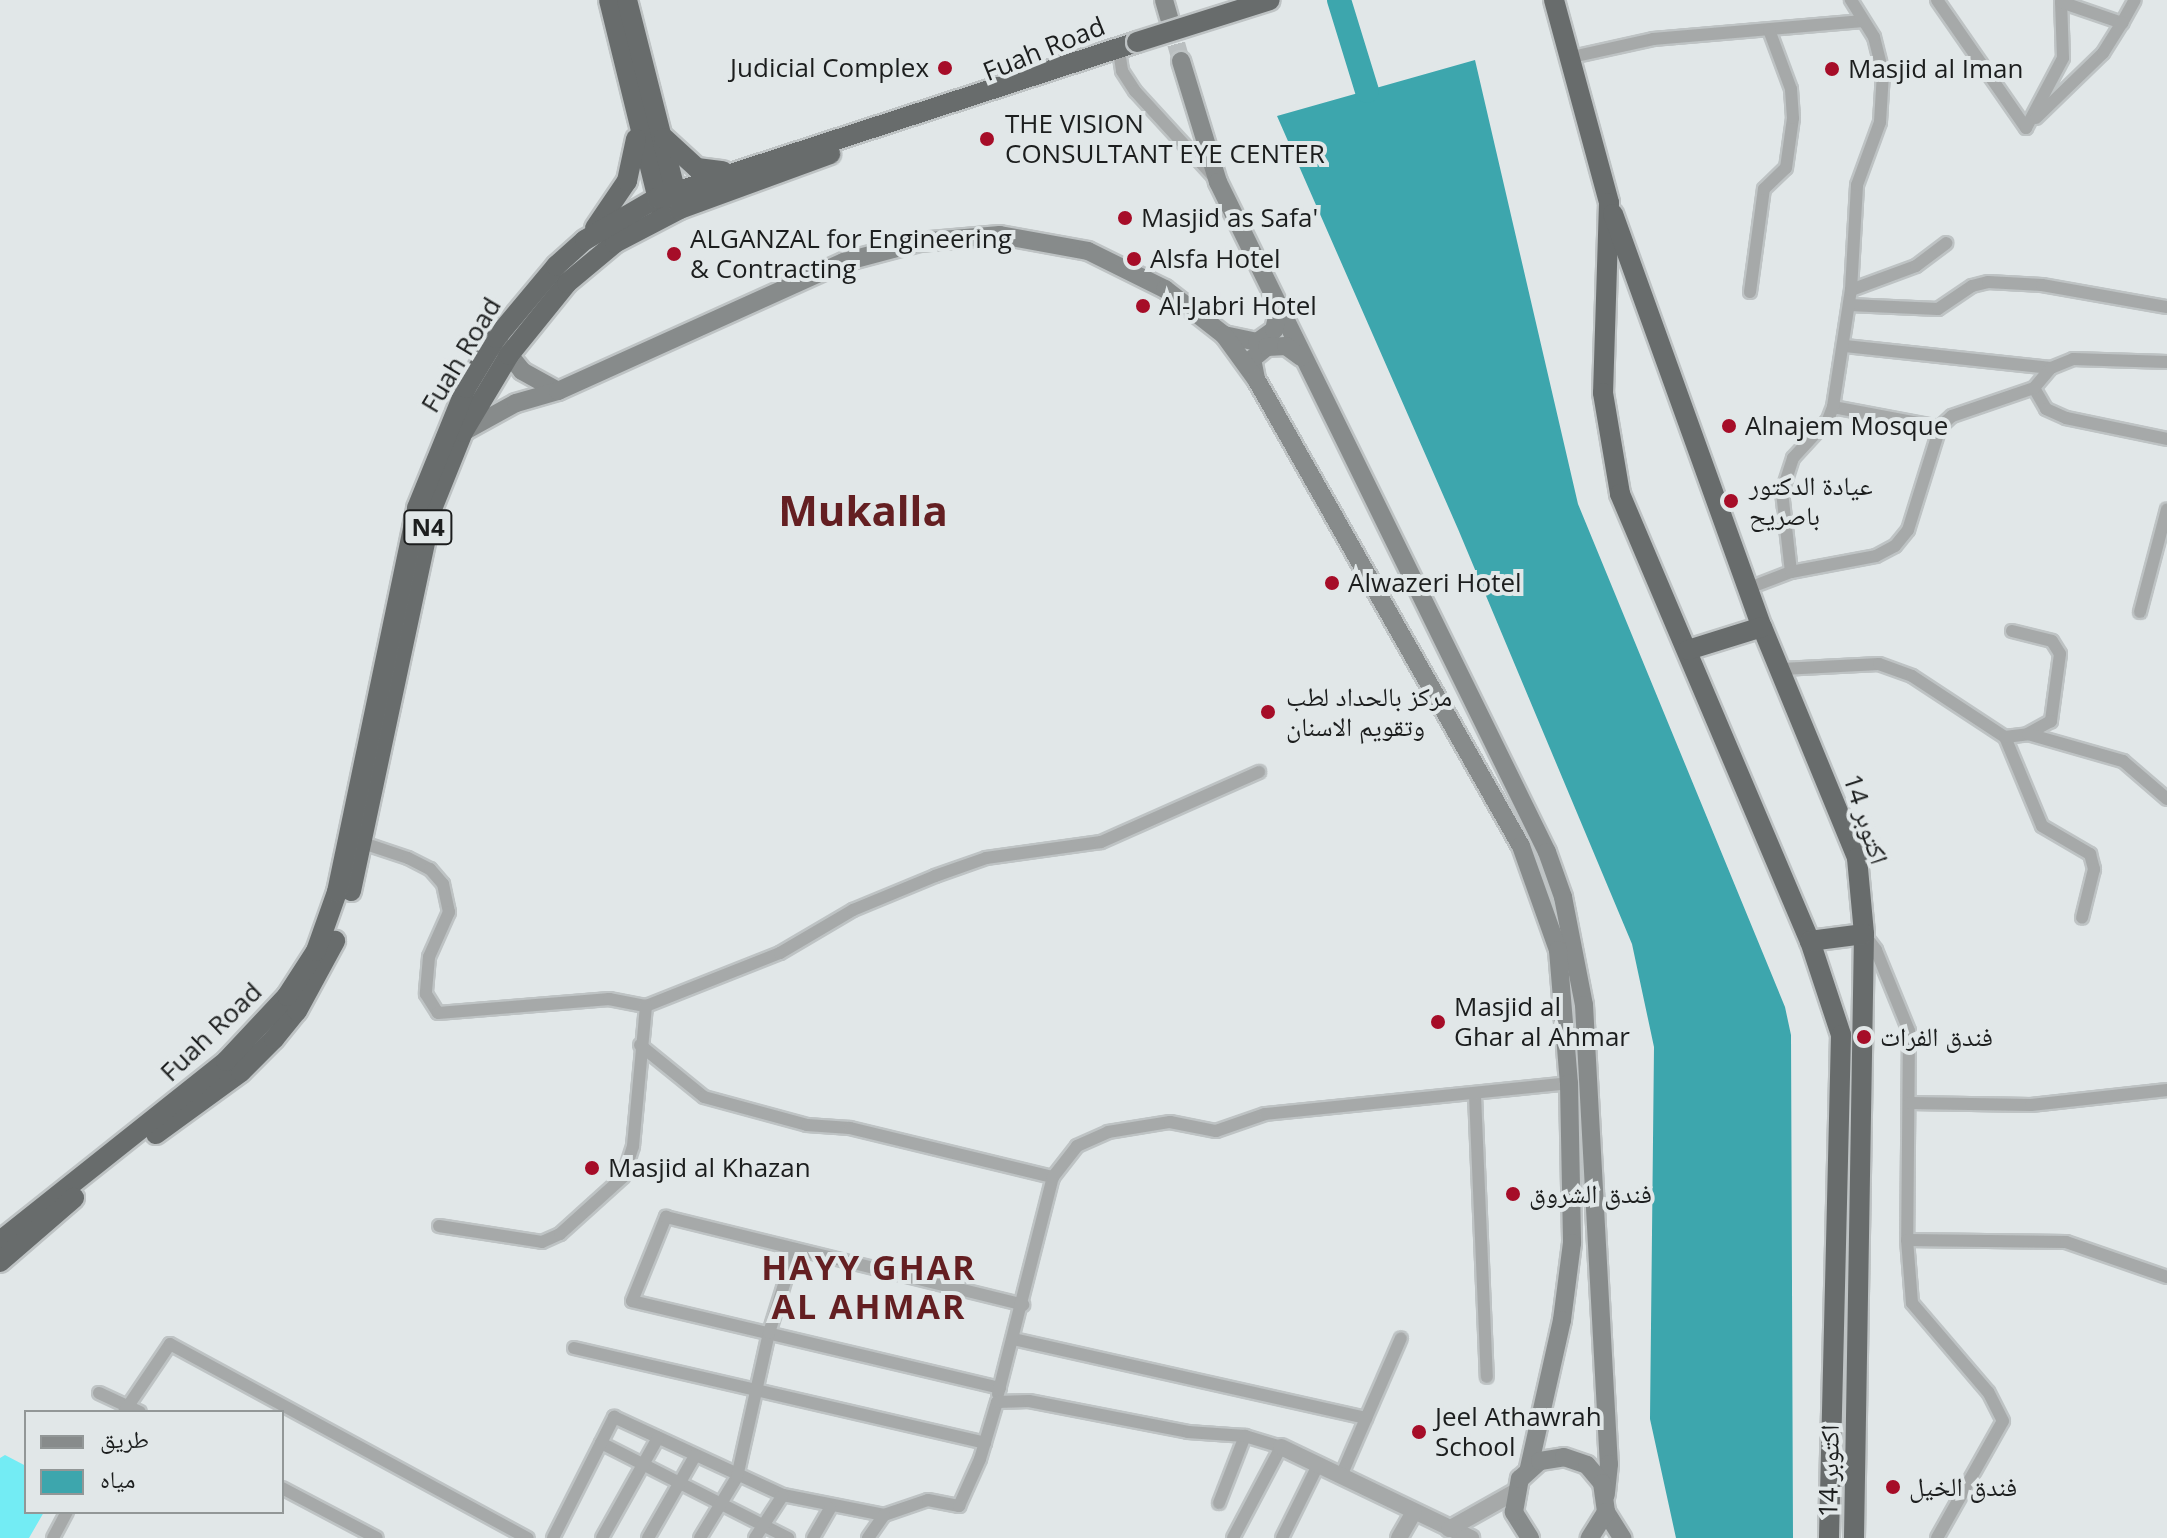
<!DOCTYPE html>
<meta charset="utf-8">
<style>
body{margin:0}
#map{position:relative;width:2167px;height:1538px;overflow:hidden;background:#e1e7e8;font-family:"Open Sans","Noto Naskh Arabic",sans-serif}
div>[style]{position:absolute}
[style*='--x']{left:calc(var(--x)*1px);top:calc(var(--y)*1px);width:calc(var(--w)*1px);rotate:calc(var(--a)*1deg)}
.green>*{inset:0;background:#73ecf4}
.water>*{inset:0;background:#3da6ad}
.river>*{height:24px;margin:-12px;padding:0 12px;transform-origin:12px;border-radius:12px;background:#3da6ad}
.secondary-tunnel>*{height:18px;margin-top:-9px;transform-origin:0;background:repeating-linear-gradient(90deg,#babfc0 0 18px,transparent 0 27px)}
.roads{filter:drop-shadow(2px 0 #bec3c4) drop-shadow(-2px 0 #bec3c4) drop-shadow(0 2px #bec3c4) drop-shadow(0 -2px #bec3c4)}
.minor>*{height:12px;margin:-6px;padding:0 6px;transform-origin:6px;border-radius:6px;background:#a6a9a9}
.tertiary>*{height:16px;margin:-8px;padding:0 8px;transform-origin:8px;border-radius:8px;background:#a6a9a9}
.secondary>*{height:18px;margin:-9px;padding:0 9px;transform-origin:9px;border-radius:9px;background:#878b8b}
.trunk>*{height:20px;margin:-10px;padding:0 10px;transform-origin:10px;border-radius:10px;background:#686c6c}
.bridges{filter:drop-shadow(2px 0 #bec3c4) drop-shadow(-2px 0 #bec3c4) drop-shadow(0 2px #bec3c4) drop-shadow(0 -2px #bec3c4)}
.trunk-bridge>*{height:20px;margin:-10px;padding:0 10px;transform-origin:10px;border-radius:10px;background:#686c6c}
.dots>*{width:22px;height:22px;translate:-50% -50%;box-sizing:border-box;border:4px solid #e1e7e8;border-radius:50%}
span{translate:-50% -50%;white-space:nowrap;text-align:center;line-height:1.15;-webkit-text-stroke:8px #e1e7e8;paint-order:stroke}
.shield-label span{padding:2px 6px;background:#e1e7e8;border:2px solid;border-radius:6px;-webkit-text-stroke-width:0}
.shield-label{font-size:24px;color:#1c1e1e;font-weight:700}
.street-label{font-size:26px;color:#1c1e1e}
.poi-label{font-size:26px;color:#1c1e1e}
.right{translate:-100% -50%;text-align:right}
.left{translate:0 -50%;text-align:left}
.district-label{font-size:34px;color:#641f22;font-weight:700;letter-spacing:2px}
.town-label{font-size:42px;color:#641f22;font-weight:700}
.legend{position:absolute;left:24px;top:1410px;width:260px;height:104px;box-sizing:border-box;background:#e1e7e8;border:2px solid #929797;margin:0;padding:10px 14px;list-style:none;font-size:24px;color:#1c1e1e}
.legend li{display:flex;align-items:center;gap:16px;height:40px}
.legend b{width:40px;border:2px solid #929797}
</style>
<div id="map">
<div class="green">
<div style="clip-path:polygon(5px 1455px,26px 1466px,26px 1512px,44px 1512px,29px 1538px,0 1538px,0 1458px)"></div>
</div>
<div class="water">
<div style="clip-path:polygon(1475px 60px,1578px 504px,1785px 1007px,1791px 1035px,1793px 1538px,1676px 1538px,1650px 1419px,1654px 1047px,1632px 944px,1458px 529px,1277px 116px)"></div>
</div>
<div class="river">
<div style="--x:1339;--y:0;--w:95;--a:72.9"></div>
</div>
<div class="secondary-tunnel">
<div style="--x:1169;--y:18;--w:45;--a:74.4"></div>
</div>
<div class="roads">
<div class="minor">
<div style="--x:1937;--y:0;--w:156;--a:55.2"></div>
<div style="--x:2026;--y:128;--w:79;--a:-62.1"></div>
<div style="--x:2063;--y:58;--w:56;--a:-92"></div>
<div style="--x:2061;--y:2;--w:65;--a:19"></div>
<div style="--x:2122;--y:23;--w:26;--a:-61"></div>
<div style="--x:1118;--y:45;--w:26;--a:81"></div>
<div style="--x:1122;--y:71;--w:24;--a:57"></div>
<div style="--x:1135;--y:91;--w:115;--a:47.5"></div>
<div style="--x:1572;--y:57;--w:83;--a:-12.5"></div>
<div style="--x:1653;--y:39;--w:211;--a:-4.9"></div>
<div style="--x:2036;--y:118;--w:93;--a:-44.1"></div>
<div style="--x:2103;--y:53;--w:36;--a:-58"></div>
<div style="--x:1851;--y:290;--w:69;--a:-20.3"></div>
<div style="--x:1916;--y:266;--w:38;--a:-37"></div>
<div style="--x:1750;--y:292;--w:104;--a:-82.3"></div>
<div style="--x:1764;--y:189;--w:30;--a:-44"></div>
<div style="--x:1786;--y:168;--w:50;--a:-82"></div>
<div style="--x:1793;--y:118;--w:29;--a:-94"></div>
<div style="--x:1791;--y:89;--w:63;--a:-110.4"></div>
<div style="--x:1849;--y:305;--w:89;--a:2.6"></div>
<div style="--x:1938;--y:309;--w:41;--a:-34.1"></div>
<div style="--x:1972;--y:286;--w:16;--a:-14"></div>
<div style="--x:1988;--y:282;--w:54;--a:3.2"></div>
<div style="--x:2042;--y:285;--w:127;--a:10"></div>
<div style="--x:1845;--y:346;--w:207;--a:6.1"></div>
<div style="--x:2034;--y:388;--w:24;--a:60"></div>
<div style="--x:2046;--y:409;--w:22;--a:24"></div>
<div style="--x:2066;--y:418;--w:103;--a:11.7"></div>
<div style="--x:1833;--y:407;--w:109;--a:10.6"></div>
<div style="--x:1791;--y:572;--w:81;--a:-96.4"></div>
<div style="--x:1782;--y:492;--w:36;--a:-72"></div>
<div style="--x:1793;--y:458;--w:52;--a:-47.4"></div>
<div style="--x:1828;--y:420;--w:14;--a:-69"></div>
<div style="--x:1833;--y:407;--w:118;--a:-81.3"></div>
<div style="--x:1851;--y:290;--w:105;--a:-86.7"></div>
<div style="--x:1857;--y:185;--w:67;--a:-69.9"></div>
<div style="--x:1880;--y:122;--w:49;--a:-86.5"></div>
<div style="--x:1883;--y:73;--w:37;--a:-104"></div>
<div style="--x:1874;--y:37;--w:44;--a:-121.9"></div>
<div style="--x:1749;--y:588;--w:45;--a:-20.9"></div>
<div style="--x:1791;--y:572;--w:86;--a:-10.7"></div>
<div style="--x:1876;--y:556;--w:21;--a:-28"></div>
<div style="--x:1895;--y:546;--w:21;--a:-51"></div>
<div style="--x:1908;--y:530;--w:108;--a:-72.7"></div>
<div style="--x:1940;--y:427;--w:16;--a:-43"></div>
<div style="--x:1952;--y:416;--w:87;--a:-18.9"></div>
<div style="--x:2034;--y:388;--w:26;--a:-50"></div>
<div style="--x:2051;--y:368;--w:24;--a:-22"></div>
<div style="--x:2073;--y:359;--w:94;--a:1.8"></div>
<div style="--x:2140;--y:612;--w:106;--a:-75.3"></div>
<div style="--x:2012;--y:631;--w:41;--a:14"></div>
<div style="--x:2052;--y:641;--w:15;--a:58"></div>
<div style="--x:2060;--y:654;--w:68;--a:97.7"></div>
<div style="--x:2051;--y:721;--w:26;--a:151"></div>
<div style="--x:1782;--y:669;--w:97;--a:-3"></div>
<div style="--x:1879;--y:664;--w:35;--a:20"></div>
<div style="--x:1912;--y:676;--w:111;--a:33.3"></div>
<div style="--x:2005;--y:737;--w:96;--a:67.4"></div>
<div style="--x:2042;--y:826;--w:56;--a:30.3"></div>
<div style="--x:2090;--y:854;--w:16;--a:75"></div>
<div style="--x:2094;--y:869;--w:50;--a:103.8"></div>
<div style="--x:2005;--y:737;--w:23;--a:-7"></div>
<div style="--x:2028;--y:734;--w:99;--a:15.9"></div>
<div style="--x:2123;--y:761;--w:58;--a:40.8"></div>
<div style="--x:363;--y:843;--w:47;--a:18.4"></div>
<div style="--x:408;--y:858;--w:25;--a:27"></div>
<div style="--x:430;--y:869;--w:20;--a:49"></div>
<div style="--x:443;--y:884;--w:29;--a:78"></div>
<div style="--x:449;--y:912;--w:49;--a:114"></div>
<div style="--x:429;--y:957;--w:37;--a:95"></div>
<div style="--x:426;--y:994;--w:22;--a:58"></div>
<div style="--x:438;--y:1013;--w:172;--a:-4.7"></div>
<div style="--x:609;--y:999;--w:38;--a:11"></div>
<div style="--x:646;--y:1006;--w:144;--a:-21.6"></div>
<div style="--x:780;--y:953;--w:85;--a:-30.5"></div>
<div style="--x:853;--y:910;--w:89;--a:-22.5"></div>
<div style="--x:935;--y:876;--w:54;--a:-19.4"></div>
<div style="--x:986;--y:858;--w:116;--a:-7.9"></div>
<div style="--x:1101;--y:842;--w:173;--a:-23.9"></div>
<div style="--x:1864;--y:934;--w:20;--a:53"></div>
<div style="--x:1876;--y:950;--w:87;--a:67.8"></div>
<div style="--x:1909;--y:1031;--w:209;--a:90.5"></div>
<div style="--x:640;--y:1045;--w:82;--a:39.1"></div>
<div style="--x:704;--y:1097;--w:107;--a:15.2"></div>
<div style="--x:807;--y:1125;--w:43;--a:4"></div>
<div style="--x:850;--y:1128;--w:209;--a:13.6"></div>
<div style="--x:1475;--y:1095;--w:282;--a:87.6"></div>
<div style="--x:1910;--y:1103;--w:121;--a:0.9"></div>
<div style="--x:2031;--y:1105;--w:137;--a:-6.3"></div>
<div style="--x:439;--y:1226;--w:104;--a:8.8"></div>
<div style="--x:542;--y:1242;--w:20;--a:-24"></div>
<div style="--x:560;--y:1234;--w:85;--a:-42.1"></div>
<div style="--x:623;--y:1177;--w:33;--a:-72"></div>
<div style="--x:633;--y:1146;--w:141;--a:-84.7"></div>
<div style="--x:1013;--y:1339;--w:362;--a:12.6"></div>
<div style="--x:574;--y:1348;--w:422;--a:13"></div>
<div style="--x:1000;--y:1388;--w:378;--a:-166.7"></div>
<div style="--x:632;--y:1301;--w:91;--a:-68"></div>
<div style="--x:666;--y:1217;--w:368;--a:13.8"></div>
<div style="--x:99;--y:1393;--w:45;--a:24.9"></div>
<div style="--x:998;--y:1394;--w:224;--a:-75.8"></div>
<div style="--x:1053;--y:1177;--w:39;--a:-52"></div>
<div style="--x:1077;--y:1146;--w:34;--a:-24"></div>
<div style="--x:1108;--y:1132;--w:63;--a:-9.2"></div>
<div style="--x:1170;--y:1122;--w:47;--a:11.1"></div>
<div style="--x:1216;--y:1131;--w:52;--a:-19.1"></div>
<div style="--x:1265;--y:1114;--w:306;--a:-5.8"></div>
<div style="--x:124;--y:1412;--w:82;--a:-55.9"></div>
<div style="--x:170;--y:1344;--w:407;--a:28.5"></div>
<div style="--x:601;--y:1443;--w:210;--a:26.9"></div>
<div style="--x:1341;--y:1476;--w:150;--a:-66.5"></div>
<div style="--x:282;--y:1488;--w:107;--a:27.8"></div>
<div style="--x:1219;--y:1503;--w:72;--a:-68.8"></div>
<div style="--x:53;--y:1538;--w:30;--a:-62"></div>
<div style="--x:553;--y:1538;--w:136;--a:-63.2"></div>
<div style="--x:614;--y:1417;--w:186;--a:24.8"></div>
<div style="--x:783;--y:1495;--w:103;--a:11.2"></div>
<div style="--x:884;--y:1515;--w:46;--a:-18.8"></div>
<div style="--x:928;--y:1500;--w:32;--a:11"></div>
<div style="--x:959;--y:1506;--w:51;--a:-65.9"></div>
<div style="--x:980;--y:1459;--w:59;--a:-73.4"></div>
<div style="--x:997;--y:1402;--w:32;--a:-2"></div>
<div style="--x:1029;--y:1401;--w:162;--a:11"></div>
<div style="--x:1188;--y:1432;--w:57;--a:4"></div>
<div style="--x:1245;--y:1436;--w:38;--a:17"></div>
<div style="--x:1281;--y:1447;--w:103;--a:117.8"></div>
<div style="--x:602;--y:1538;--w:115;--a:-60.8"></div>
<div style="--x:648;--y:1538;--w:95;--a:-60.2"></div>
<div style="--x:700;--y:1538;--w:71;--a:-58.8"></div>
<div style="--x:737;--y:1477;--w:148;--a:-77.5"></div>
<div style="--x:769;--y:1333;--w:88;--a:-72.8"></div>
<div style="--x:755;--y:1538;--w:51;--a:-56.9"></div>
<div style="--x:813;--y:1538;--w:34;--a:-60"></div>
<div style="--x:868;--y:1538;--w:28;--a:-55"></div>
<div style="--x:1282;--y:1538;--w:81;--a:-63.7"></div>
<div style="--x:1937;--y:1538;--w:134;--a:-60.6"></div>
<div style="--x:2003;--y:1421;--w:33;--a:-117"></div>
<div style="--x:1988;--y:1392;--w:117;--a:-130.5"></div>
<div style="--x:1912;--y:1303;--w:63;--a:-94.5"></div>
<div style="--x:1907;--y:1240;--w:159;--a:0.7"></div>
<div style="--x:2066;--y:1242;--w:107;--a:19.1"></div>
</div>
<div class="tertiary">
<div style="--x:1281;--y:1447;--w:211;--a:25.6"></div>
<div style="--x:1449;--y:1529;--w:76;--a:-29.3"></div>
<div style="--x:1399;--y:1538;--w:30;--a:-60"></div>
</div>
<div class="secondary">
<div style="--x:1164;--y:0;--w:19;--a:74"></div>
<div style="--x:1181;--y:61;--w:127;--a:73"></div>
<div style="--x:1218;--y:182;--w:746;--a:63.85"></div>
<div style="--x:1547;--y:852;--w:48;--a:70.4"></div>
<div style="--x:1563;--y:897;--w:110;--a:79"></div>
<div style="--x:1584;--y:1005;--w:460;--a:86.9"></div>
<div style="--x:1609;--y:1464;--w:31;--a:96"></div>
<div style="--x:1224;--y:335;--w:34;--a:12"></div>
<div style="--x:1257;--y:342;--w:21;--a:-35"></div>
<div style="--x:1274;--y:330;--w:18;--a:-77"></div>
<div style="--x:502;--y:346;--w:32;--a:51"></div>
<div style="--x:522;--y:371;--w:41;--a:29.1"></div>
<div style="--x:1256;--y:379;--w:20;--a:-101"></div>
<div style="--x:1252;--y:359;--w:19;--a:-39"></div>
<div style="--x:1267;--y:347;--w:19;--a:-3"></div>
<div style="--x:1286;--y:346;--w:19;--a:36"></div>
<div style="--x:463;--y:432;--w:60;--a:-28.7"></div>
<div style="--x:516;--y:403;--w:44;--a:-15.9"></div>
<div style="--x:558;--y:391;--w:314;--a:-24.3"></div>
<div style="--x:844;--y:262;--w:78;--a:-14.9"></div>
<div style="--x:919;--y:242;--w:81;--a:-4.9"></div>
<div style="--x:1000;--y:235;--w:89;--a:10.3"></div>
<div style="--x:1088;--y:251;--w:86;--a:26.3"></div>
<div style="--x:1165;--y:289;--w:75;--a:37.9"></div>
<div style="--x:1224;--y:335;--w:54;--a:54"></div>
<div style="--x:1256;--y:379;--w:537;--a:60.43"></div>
<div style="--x:1521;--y:846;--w:110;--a:70.4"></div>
<div style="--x:1558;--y:950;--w:133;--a:85.3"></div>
<div style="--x:1569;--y:1083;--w:160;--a:88.9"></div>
<div style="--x:1572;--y:1243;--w:78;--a:97.4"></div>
<div style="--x:1562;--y:1320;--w:152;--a:102.6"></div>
<div style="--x:1606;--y:1512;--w:31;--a:58"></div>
<div style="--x:1530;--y:1538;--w:31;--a:-122"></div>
<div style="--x:1514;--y:1512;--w:34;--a:-80"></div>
<div style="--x:1520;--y:1479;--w:27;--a:-42"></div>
<div style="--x:1540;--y:1461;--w:24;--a:-9"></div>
<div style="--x:1564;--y:1457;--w:24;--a:19"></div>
<div style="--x:1587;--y:1465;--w:23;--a:50"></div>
<div style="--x:1602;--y:1483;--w:29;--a:82"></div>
<div style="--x:1606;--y:1512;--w:31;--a:122"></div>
</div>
<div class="trunk">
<div style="--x:609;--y:0;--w:214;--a:76.2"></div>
<div style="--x:627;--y:0;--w:211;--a:75.8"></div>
<div style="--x:1554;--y:0;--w:210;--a:74.8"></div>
<div style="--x:1609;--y:203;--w:190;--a:91.8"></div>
<div style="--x:1603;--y:393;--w:102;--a:80.4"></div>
<div style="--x:1620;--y:494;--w:486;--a:67"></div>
<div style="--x:1810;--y:941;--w:99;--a:71.7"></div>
<div style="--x:1841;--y:1035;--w:503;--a:91.37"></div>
<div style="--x:664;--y:138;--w:45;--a:42.3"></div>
<div style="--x:697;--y:168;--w:26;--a:7"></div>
<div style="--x:1613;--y:214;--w:439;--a:70.2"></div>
<div style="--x:1762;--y:627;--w:250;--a:67.6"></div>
<div style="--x:1857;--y:858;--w:76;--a:84.7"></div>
<div style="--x:1864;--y:934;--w:604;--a:90.95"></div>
<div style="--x:595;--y:228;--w:57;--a:-55.8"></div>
<div style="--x:627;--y:181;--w:43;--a:-77.9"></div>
<div style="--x:1688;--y:650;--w:77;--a:-17.3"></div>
<div style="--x:351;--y:891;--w:390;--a:-78"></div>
<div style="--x:432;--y:509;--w:83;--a:-68.1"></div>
<div style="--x:463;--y:432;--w:90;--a:-59.1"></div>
<div style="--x:509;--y:355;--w:92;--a:-51.1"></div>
<div style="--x:567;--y:283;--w:62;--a:-39.8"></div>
<div style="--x:615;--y:243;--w:73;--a:-27.6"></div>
<div style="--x:680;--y:209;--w:160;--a:-20.1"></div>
<div style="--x:1810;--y:941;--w:54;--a:-7.4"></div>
<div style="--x:156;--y:1134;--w:105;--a:-36.1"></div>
<div style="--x:241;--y:1072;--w:47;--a:-45"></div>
<div style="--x:274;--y:1039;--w:36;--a:-51"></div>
<div style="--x:297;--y:1011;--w:80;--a:-61.5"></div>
<div style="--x:0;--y:1241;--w:289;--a:-38.5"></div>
<div style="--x:226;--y:1061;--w:89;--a:-46.8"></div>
<div style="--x:287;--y:996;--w:54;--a:-57.2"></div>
<div style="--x:316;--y:951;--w:63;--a:-70.4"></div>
<div style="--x:337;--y:892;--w:392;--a:-78.2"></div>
<div style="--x:417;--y:508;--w:130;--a:-67.8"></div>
<div style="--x:466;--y:388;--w:58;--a:-59"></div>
<div style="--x:496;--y:338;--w:94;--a:-50.2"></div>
<div style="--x:556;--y:266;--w:39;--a:-42"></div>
<div style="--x:585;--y:240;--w:83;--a:-30.3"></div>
<div style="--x:657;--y:198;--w:505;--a:-18"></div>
<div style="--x:0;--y:1262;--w:98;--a:-40.9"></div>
</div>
</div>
<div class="bridges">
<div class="trunk-bridge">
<div style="--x:1137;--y:42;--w:139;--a:-17.5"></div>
</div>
</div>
<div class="dots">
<div style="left:945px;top:68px;background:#a60d28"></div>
<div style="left:1832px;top:69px;background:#a60d28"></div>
<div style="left:987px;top:139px;background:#a60d28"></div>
<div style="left:1125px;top:218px;background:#a60d28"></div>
<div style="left:674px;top:254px;background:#a60d28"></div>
<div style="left:1134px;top:259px;background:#a60d28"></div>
<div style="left:1143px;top:306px;background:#a60d28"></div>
<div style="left:1729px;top:426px;background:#a60d28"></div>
<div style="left:1731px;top:501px;background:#a60d28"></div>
<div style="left:1332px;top:583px;background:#a60d28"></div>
<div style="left:1268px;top:712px;background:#a60d28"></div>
<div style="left:1438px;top:1022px;background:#a60d28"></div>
<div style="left:1864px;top:1037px;background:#a60d28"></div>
<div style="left:592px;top:1168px;background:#a60d28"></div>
<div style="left:1513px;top:1194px;background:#a60d28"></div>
<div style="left:1419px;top:1432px;background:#a60d28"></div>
<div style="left:1893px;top:1487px;background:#a60d28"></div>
</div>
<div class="shield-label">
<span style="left:428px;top:527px">N4</span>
</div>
<div class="street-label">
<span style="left:1044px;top:49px;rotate:-22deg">Fuah Road</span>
<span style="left:461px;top:355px;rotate:-59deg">Fuah Road</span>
<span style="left:1866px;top:819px;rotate:72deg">14 اكتوبر</span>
<span style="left:211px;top:1032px;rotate:-44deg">Fuah Road</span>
<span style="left:1829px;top:1471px;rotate:-89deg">14 اكتوبر</span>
</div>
<div class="poi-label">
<span class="right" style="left:929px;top:68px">Judicial Complex</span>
<span class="left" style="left:1848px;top:69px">Masjid al Iman</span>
<span class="left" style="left:1005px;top:139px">THE VISION<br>CONSULTANT EYE CENTER</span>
<span class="left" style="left:1141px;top:218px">Masjid as Safa'</span>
<span class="left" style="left:690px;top:254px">ALGANZAL for Engineering<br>&amp; Contracting</span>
<span class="left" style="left:1150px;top:259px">Alsfa Hotel</span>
<span class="left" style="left:1159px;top:306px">Al-Jabri Hotel</span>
<span class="left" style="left:1745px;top:426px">Alnajem Mosque</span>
<span class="left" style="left:1749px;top:501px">عيادة الدكتور<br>باصريح</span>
<span class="left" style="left:1348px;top:583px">Alwazeri Hotel</span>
<span class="left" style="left:1286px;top:712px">مركز بالحداد لطب<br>وتقويم الاسنان</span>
<span class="left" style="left:1454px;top:1022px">Masjid al<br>Ghar al Ahmar</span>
<span class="left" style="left:1880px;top:1037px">فندق الفرات</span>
<span class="left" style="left:608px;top:1168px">Masjid al Khazan</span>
<span class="left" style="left:1529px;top:1194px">فندق الشروق</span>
<span class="left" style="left:1435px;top:1432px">Jeel Athawrah<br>School</span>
<span class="left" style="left:1909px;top:1487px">فندق الخيل</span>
</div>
<div class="district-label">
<span style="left:869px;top:1287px">HAYY GHAR<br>AL AHMAR</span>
</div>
<div class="town-label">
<span style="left:863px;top:510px">Mukalla</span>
</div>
<ul class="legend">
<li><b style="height:10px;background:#878b8b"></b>طريق</li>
<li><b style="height:22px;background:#3da6ad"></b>مياه</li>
</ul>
</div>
